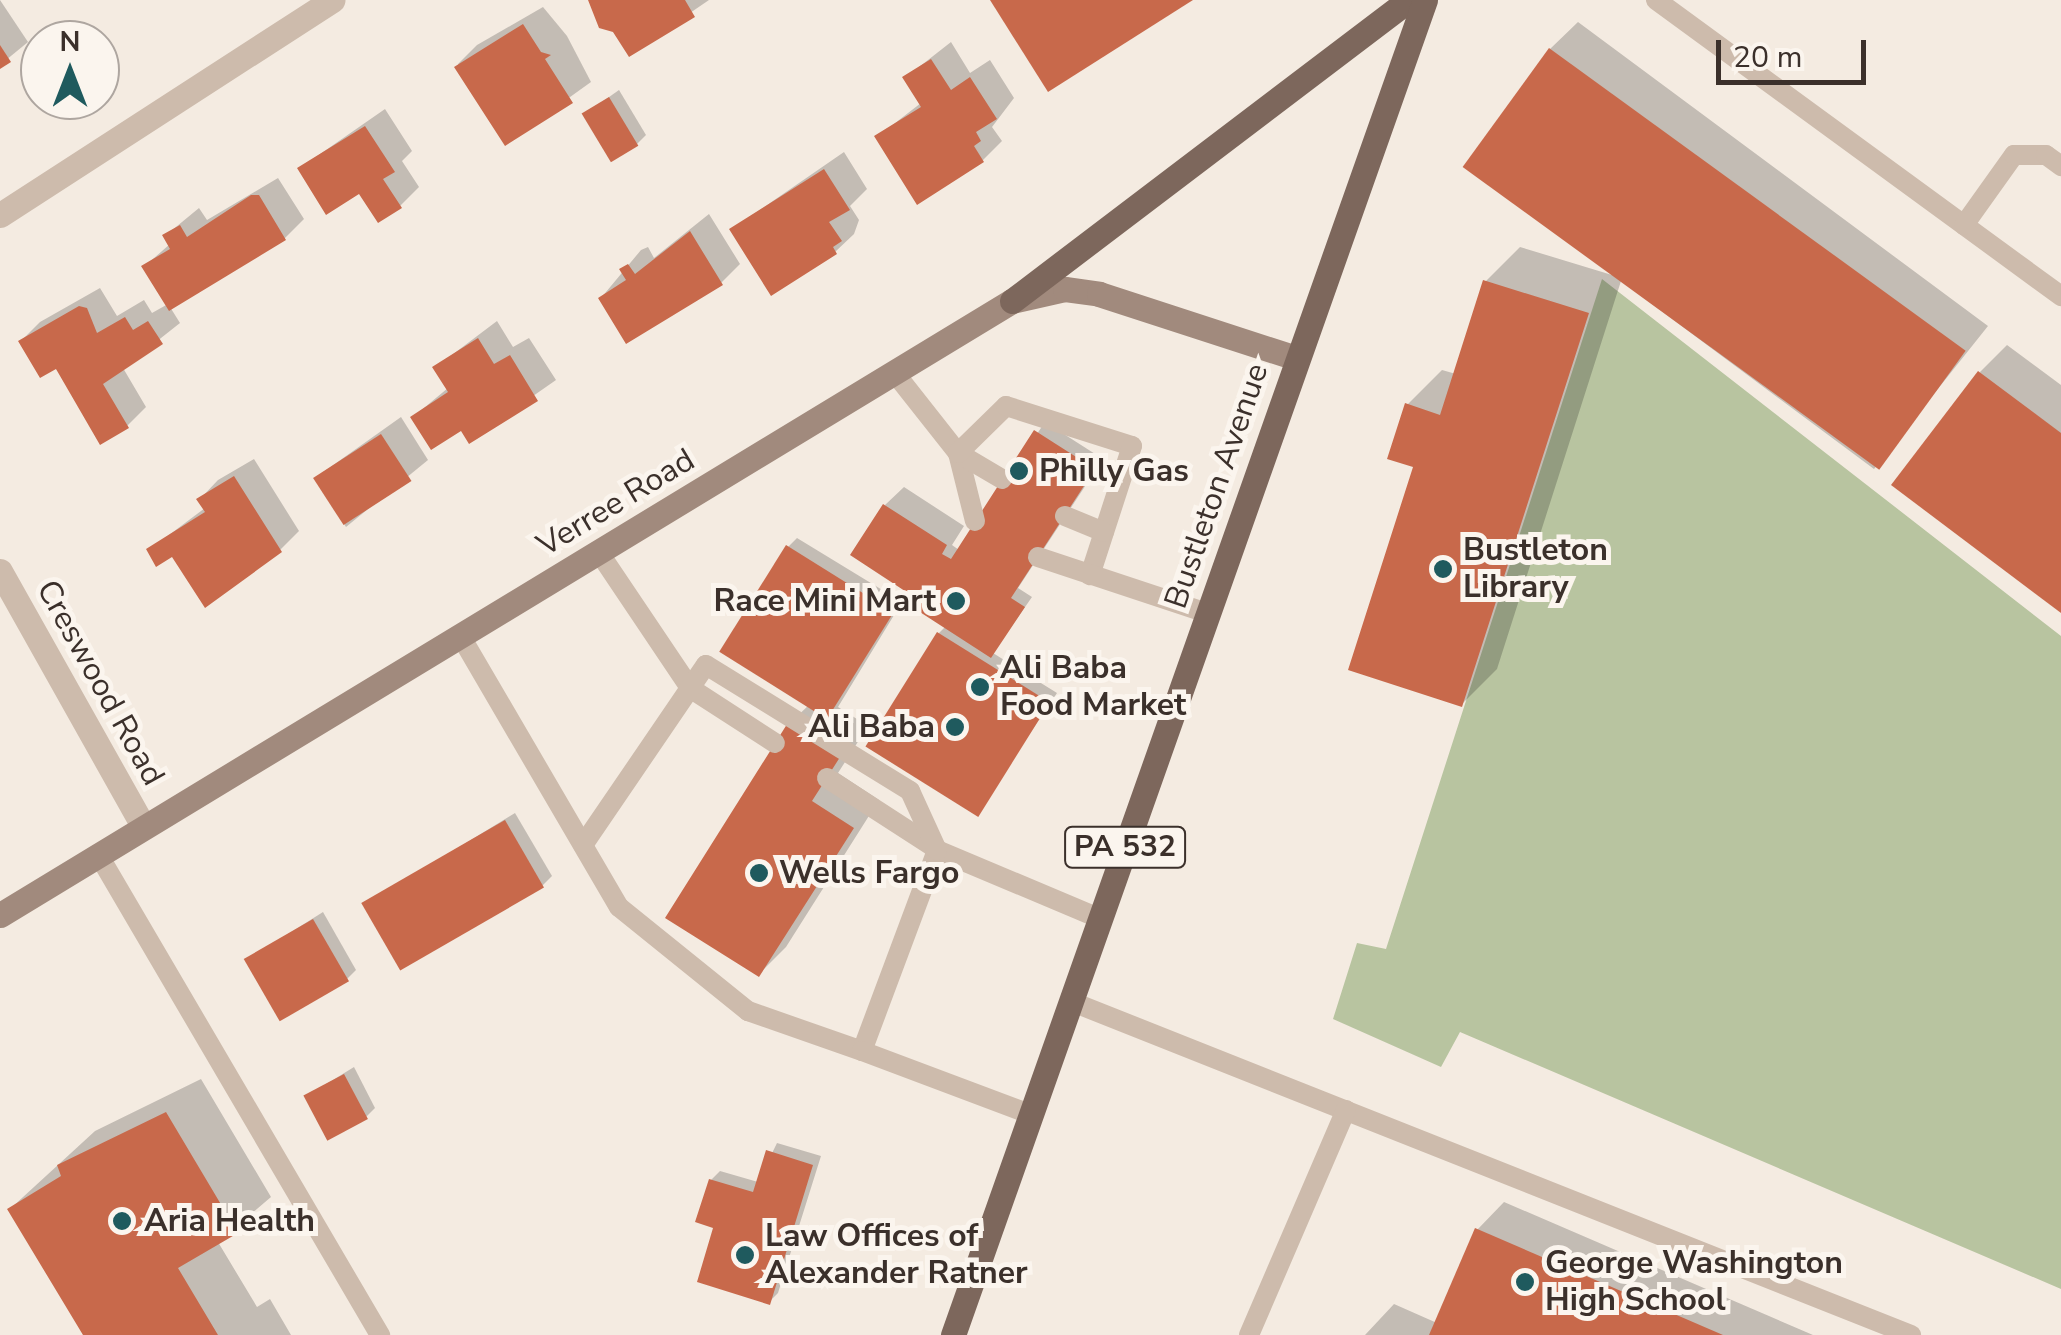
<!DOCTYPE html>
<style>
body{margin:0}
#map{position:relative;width:2061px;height:1335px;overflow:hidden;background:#f4ebe1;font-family:"Nunito Sans",sans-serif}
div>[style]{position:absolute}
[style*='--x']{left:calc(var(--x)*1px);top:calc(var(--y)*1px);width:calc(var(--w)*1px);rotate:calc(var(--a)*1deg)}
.green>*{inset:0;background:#b8c4a0}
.shadow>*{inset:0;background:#0003}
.building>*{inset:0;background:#c8694b;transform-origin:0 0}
.service>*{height:20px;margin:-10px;padding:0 10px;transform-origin:10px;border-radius:10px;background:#cdbbac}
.minor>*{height:25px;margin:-12.5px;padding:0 12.5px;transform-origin:12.5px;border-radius:12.5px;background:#cdbbac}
.secondary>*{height:25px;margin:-12.5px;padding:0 12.5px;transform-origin:12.5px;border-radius:12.5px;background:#a18a7d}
.primary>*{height:25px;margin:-12.5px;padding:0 12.5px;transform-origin:12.5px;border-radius:12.5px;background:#7d675c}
.dots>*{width:28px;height:28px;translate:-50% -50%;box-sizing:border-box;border:5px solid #fbf5ee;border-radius:50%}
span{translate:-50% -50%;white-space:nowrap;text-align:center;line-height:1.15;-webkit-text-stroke:10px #fbf5ee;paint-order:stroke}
.shield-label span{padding:2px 8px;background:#fbf5ee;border:2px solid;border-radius:8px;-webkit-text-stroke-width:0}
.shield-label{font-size:30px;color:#3b302b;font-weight:700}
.poi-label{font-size:32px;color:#3b302b;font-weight:700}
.left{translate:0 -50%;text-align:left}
.right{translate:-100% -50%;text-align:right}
.street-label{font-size:32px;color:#3b302b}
.north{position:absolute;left:20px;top:20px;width:100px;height:100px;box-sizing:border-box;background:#fbf5ee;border:2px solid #aea6a0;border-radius:50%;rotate:0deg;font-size:28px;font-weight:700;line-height:40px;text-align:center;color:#3b302b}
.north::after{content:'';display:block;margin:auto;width:35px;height:45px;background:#1f5a5e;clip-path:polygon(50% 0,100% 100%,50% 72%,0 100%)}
.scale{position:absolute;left:1716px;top:40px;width:150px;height:45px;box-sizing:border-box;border:5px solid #3b302b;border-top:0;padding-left:12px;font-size:30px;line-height:35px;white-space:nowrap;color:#3b302b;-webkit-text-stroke:8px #fbf5ee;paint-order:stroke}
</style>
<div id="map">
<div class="green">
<div style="clip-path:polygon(1602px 279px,2061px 636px,2061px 1289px,1460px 1032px,1441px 1067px,1333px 1019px,1357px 943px,1386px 949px)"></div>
</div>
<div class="shadow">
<div style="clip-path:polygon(0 0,28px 42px,0 65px)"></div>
<div style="clip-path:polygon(589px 0,709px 0,630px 54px)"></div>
<div style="clip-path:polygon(543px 7px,567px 36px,591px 82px,506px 143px,458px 64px,477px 45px)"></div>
<div style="clip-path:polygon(1578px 22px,1988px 326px,1874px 469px,1621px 281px,1497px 669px,1462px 704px,1407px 405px,1442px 370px,1456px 374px,1485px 282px,1520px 247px,1612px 275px,1550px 49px)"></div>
<div style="clip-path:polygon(951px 42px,970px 73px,990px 60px,1014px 98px,992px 127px,1002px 141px,983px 160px,877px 137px,921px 103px,905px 78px)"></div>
<div style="clip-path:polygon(619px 90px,646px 135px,637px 144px,585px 114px)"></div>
<div style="clip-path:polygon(385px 109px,412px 151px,402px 161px,419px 187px,400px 206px,300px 168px)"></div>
<div style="clip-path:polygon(844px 152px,867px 189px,850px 206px,859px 220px,854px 234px,835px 252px,732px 229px)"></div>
<div style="clip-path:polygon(278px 178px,304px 219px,285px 238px,170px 307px,180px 323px,123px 368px,146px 407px,127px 426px,21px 341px,40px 322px,100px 288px,117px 316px,144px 300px,152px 313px,168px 304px,145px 266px,170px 244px,165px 236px,199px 208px,207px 220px)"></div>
<div style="clip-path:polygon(709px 214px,740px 264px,721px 283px,601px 298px,641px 250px,648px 247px,654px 258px)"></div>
<div style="clip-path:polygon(497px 321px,513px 347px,529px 338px,556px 380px,470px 440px,462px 427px,413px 417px,448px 388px,436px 367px)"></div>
<div style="clip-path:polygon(2007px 345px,2061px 385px,2061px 610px,1980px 372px)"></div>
<div style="clip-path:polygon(401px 417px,428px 460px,346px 527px,315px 478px)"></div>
<div style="clip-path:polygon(1045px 422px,1103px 459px,1018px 588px,1032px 597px,993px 653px,1057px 693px,976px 814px,939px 633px,946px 626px,885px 505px,904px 487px,964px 526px,952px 545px,959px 550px)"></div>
<div style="clip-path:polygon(254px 459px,299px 531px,280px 550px,149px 550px,205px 508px,200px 499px,218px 480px)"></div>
<div style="clip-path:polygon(797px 538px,902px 602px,838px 707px,868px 726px,838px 773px,879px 800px,786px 947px,759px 974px,791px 722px,810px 704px,788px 547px)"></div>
<div style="clip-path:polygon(515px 813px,552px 876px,543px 885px,365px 905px)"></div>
<div style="clip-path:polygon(323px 912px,356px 970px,347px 979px,247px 960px)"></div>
<div style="clip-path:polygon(354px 1067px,375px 1108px,366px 1117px,307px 1096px)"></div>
<div style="clip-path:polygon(201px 1079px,271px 1197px,218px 1242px,257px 1307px,270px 1299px,291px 1335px,86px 1335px,10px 1209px,95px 1131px)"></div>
<div style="clip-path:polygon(777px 1143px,821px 1156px,778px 1293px,769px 1302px,711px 1180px,720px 1171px,758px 1182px)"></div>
<div style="clip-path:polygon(1504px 1202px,1813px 1335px,1365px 1335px,1394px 1304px,1437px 1323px,1477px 1230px)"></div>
</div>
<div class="building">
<div style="clip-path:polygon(588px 0,685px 0,695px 17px,629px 57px,613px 32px,599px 28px)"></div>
<div style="clip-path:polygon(990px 0,1193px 0,1048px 92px)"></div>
<div style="clip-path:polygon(523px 24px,541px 52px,551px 55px,545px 59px,573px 103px,505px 146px,454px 67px)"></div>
<div style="clip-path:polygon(0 45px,11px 62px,0 69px)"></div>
<div style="left:1549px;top:48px;width:515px;height:147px;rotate:36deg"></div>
<div style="clip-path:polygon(931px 59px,951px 90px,970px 77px,997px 119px,976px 132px,981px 141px,974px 146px,984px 162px,917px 205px,874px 136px,921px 107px,902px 77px)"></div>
<div style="left:609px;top:97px;width:57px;height:32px;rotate:59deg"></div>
<div style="clip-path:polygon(365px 126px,395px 172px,383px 179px,402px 208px,378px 223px,359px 194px,326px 215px,297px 168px)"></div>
<div style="clip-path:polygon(824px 169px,850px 210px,829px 222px,842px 241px,833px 247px,837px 254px,771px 296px,729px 229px)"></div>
<div style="clip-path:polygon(251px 195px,259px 195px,286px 240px,169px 311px,141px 266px,170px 249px,162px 235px,180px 225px,187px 237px)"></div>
<div style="clip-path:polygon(690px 231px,723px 285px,626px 344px,598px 298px,626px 280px,619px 269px,628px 264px,635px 274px)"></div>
<div style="clip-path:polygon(1483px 280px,1589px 313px,1462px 707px,1348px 670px,1413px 467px,1387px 459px,1405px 403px,1440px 415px)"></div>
<div style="clip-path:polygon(79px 306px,87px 308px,97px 333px,125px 317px,133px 330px,148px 321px,163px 344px,103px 384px,129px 428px,100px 445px,56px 369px,40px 378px,18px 341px)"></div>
<div style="clip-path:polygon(478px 338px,494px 364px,510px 355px,538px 401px,469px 444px,461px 431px,431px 450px,410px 417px,448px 392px,432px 367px)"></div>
<div style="clip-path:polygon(1978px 371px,2061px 433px,2061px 613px,1891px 485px)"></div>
<div style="clip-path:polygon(1034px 430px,1095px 469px,1011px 598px,1025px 607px,991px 658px,909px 605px,914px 597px,850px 555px,883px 504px,947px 545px,942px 554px,951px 559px)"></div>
<div style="left:381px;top:434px;width:56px;height:81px;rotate:57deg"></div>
<div style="clip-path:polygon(234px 476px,282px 552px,205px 608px,172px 557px,156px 567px,146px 549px,205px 512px,196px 499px)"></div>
<div style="left:786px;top:545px;width:127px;height:126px;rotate:32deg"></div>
<div style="left:937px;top:632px;width:133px;height:135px;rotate:32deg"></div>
<div style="clip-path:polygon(789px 721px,842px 754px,812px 801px,854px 828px,759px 977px,665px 918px)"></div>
<div style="left:505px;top:820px;width:78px;height:166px;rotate:60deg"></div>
<div style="left:313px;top:919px;width:72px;height:80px;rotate:60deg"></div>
<div style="left:344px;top:1074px;width:51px;height:46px;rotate:62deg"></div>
<div style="clip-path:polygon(166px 1112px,238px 1233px,178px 1268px,218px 1335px,83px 1335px,7px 1209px,61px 1176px,57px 1165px)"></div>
<div style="clip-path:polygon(766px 1150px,813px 1165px,770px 1305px,697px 1282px,713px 1228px,695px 1222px,709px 1179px,753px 1192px)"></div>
<div style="clip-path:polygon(1475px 1228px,1723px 1335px,1429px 1335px)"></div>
</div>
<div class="service">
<div style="--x:1656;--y:0;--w:502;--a:36.16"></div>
<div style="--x:1964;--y:225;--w:86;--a:-54.5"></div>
<div style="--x:2014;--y:155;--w:32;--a:0"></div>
<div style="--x:2046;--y:155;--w:19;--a:36"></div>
<div style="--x:894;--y:372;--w:103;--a:51.7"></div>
<div style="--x:958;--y:453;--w:70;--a:76"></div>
<div style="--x:1002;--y:479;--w:51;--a:-149.4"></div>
<div style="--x:958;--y:453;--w:67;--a:-44.4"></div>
<div style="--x:1006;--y:406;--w:132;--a:17.6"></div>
<div style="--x:1132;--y:446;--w:136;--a:108"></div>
<div style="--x:1065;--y:516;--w:42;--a:22.3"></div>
<div style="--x:598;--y:551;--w:165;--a:56.1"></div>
<div style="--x:690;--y:688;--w:101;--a:32.9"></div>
<div style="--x:1038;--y:557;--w:178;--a:18.3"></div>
<div style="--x:460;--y:635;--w:315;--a:59.7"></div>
<div style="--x:619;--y:907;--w:166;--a:38.9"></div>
<div style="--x:748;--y:1011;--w:121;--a:19.3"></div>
<div style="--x:862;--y:1051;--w:215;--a:-69.5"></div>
<div style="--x:937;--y:850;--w:176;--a:22.8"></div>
<div style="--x:827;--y:778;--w:129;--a:32.9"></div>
<div style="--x:583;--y:845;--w:218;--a:-55.7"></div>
<div style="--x:706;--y:665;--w:240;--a:31.7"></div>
<div style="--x:910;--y:791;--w:65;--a:65.4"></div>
<div style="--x:98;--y:854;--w:558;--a:59.62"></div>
<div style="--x:1070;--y:1001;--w:905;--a:21.66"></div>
<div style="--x:862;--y:1051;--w:179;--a:20.6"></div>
<div style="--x:1249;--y:1335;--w:245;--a:-66.7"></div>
</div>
<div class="minor">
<div style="--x:0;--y:215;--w:396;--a:-32.9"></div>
<div style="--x:0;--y:571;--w:292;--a:60.7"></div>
</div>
<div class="secondary">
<div style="--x:0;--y:915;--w:1184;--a:-31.25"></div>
<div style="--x:1012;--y:301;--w:54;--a:-12.8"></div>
<div style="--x:1065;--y:289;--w:34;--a:8"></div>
<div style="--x:1099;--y:294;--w:207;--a:18"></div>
</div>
<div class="primary">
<div style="--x:1012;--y:301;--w:497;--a:-37.2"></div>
<div style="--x:953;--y:1335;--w:1416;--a:-70.53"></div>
</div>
<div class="dots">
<div style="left:1019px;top:471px;background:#1f5a5e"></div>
<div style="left:1443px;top:569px;background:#1f5a5e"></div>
<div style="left:956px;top:601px;background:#1f5a5e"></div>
<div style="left:980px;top:687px;background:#1f5a5e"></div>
<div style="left:955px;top:727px;background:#1f5a5e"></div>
<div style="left:759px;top:873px;background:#1f5a5e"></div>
<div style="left:122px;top:1221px;background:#1f5a5e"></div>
<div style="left:745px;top:1255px;background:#1f5a5e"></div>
<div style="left:1525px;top:1282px;background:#1f5a5e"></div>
</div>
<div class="shield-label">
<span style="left:1125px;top:847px">PA 532</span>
</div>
<div class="poi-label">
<span class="left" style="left:1039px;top:471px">Philly Gas</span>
<span class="left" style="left:1463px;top:569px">Bustleton<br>Library</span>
<span class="right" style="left:936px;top:601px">Race Mini Mart</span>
<span class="left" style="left:1000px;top:687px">Ali Baba<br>Food Market</span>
<span class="right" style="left:935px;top:727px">Ali Baba</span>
<span class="left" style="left:779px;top:873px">Wells Fargo</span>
<span class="left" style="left:144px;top:1221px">Aria Health</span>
<span class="left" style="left:765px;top:1255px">Law Offices of<br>Alexander Ratner</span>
<span class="left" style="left:1545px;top:1282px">George Washington<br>High School</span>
</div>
<div class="street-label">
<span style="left:1217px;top:486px;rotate:-71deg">Bustleton Avenue</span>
<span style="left:616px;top:503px;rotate:-31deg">Verree Road</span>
<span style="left:100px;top:683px;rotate:61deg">Creswood Road</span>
</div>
<div class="north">N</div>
<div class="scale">20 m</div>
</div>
